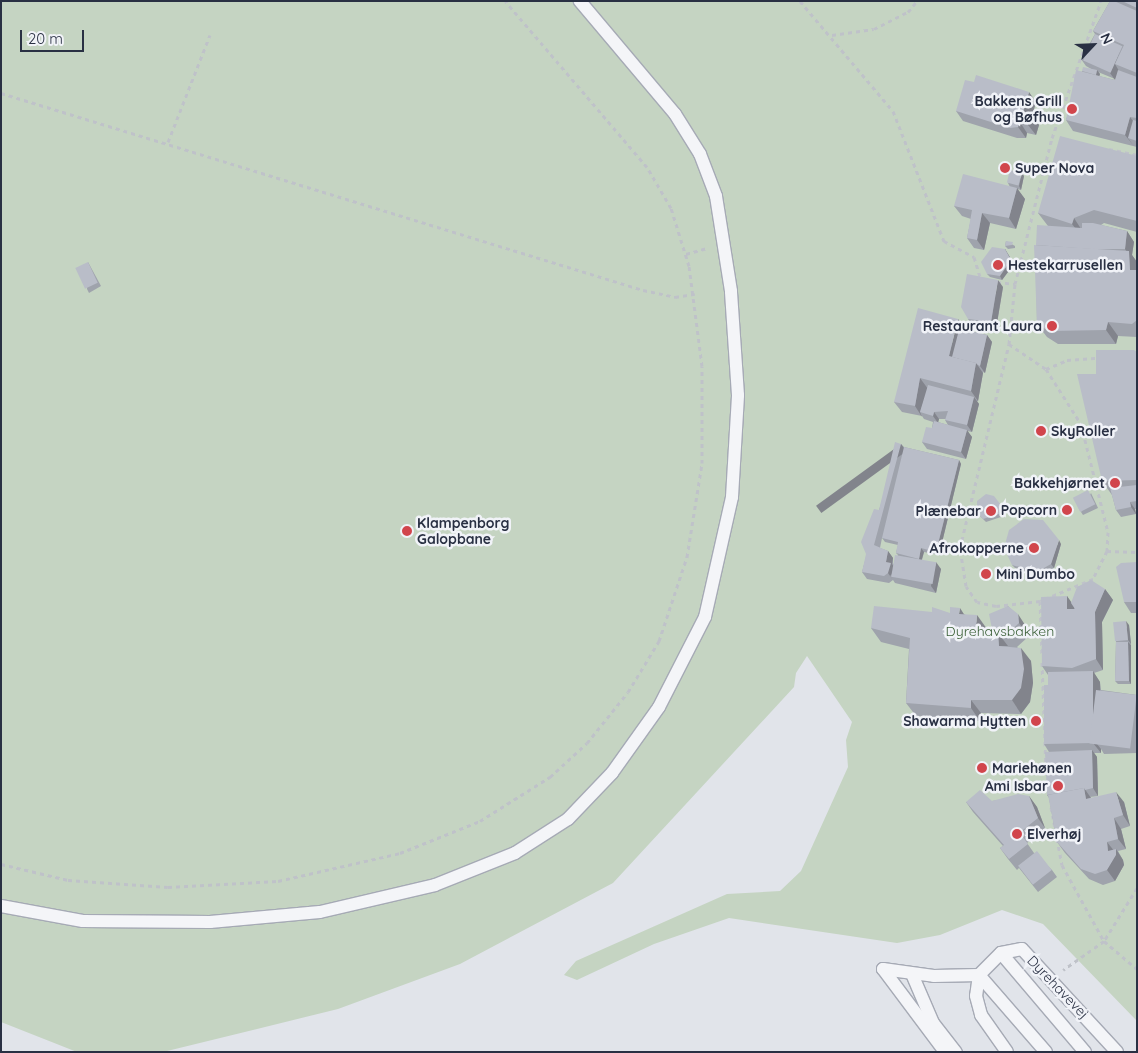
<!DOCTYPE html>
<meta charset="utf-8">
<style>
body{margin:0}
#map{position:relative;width:1138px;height:1053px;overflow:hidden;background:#e1e4ea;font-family:Quicksand,sans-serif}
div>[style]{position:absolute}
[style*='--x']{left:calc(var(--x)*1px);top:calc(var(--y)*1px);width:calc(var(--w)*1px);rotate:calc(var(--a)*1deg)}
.green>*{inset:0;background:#c5d4c2}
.path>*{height:3px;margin-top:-1.5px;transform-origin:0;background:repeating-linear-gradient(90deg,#bfc2c9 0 4px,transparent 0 8px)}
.roads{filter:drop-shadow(1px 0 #a6aab5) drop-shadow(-1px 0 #a6aab5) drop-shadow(0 1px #a6aab5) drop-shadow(0 -1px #a6aab5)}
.lane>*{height:12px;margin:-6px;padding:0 6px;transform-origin:6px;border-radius:6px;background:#f4f5f8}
.wall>*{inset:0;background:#9fa3ac}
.shaded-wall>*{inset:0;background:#82848c;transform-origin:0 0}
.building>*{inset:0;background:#b9bdc8;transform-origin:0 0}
.dots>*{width:14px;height:14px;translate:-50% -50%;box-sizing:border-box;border:2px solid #f1f3f8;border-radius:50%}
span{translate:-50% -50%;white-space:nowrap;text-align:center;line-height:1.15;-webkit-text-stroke:5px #f1f3f8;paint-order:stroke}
.poi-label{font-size:14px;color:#293043;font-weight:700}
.right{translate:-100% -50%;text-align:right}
.left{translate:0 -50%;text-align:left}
.park-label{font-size:14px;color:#3a5f36}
.street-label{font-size:14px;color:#293043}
.frame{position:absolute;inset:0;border:2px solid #293043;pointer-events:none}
.north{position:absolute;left:1068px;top:20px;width:50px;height:50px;-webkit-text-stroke:4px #f1f3f8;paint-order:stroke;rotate:65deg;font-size:14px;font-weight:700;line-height:20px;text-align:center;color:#293043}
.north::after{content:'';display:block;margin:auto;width:18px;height:22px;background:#293043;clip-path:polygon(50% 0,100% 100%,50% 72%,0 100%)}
.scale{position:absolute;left:20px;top:30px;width:64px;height:22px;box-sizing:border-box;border:2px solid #293043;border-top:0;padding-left:6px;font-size:15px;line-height:18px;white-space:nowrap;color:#293043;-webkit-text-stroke:4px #f1f3f8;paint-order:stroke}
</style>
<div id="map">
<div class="green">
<div style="clip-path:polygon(1px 1px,1137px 1px,1137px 1021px,1043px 924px,1002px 910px,940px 935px,897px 943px,729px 918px,654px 944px,577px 980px,564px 975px,576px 961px,727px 894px,780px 891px,801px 871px,848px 767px,846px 740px,852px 722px,807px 656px,796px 673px,794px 687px,613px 883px,460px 964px,338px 1009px,163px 1052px,77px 1052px,1px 1022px)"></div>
</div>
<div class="path">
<div style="--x:800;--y:1;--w:144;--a:49.8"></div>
<div style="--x:893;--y:111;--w:140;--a:68.6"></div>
<div style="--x:944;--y:241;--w:34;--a:28"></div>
<div style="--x:974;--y:257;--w:24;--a:73"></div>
<div style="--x:832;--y:35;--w:42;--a:-8.1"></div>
<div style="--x:874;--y:29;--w:38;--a:-27"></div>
<div style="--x:908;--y:12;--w:14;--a:-51"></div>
<div style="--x:1;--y:93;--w:672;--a:17.06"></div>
<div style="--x:643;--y:290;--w:33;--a:12"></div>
<div style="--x:675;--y:297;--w:20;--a:-9"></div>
<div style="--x:168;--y:142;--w:115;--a:-68.6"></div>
<div style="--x:1109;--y:149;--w:29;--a:12"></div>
<div style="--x:686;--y:254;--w:22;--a:-16"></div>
<div style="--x:997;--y:282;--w:18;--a:6"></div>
<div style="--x:1009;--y:344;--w:45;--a:34"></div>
<div style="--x:1046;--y:369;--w:23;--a:-23"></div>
<div style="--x:1067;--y:360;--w:31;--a:-4"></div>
<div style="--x:1046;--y:369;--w:65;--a:57.5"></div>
<div style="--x:1081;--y:424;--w:111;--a:76"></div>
<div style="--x:1108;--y:532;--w:19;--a:93"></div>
<div style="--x:1107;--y:551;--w:31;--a:117"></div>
<div style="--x:1093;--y:579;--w:57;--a:157.5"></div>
<div style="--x:1040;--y:601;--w:44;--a:173.5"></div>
<div style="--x:996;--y:606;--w:19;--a:-168"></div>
<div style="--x:977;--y:602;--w:19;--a:-125"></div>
<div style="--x:966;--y:586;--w:38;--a:-99"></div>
<div style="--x:960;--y:548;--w:210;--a:-76.5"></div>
<div style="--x:1009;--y:344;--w:60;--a:-84.3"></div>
<div style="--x:1015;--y:284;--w:151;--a:-75.8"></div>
<div style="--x:1052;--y:138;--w:145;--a:-70.3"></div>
<div style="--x:1107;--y:551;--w:30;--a:2"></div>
<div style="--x:1040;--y:601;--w:55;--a:87.9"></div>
<div style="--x:1042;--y:662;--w:109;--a:87.9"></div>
<div style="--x:1051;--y:807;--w:59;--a:79.3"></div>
<div style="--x:1062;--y:865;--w:87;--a:61.1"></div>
<div style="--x:1104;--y:941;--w:50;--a:144.7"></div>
<div style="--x:1;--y:864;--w:69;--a:13.4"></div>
<div style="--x:68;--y:880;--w:100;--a:4"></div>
<div style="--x:168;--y:887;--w:110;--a:-3.1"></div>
<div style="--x:278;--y:881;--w:125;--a:-12.9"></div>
<div style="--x:400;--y:853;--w:86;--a:-21.8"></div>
<div style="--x:480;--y:821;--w:83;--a:-32.2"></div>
<div style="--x:550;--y:777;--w:50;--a:-42.6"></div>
<div style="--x:587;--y:743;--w:65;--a:-51.2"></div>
<div style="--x:628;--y:692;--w:60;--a:-58.7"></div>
<div style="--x:659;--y:641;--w:89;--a:-71.6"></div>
<div style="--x:687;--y:557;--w:95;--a:-80.9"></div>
<div style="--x:702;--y:463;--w:97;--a:-90"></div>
<div style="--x:702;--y:366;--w:101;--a:-97.4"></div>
<div style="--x:689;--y:266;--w:61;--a:-107.2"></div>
<div style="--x:671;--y:208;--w:48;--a:-120.3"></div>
<div style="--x:647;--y:167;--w:218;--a:-130.5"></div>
<div style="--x:1137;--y:888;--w:62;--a:121.9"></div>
<div style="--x:1104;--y:941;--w:43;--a:40.3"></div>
</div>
<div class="roads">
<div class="lane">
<div style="--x:1;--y:906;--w:83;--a:10.4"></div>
<div style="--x:83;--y:921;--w:127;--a:0.5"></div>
<div style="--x:210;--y:922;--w:110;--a:-5.2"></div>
<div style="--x:320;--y:912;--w:118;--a:-13.2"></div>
<div style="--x:435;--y:885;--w:86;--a:-21.8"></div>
<div style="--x:515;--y:853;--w:63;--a:-32.7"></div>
<div style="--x:568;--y:819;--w:64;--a:-46.3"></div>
<div style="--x:612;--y:773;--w:81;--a:-54.5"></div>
<div style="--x:659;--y:707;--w:101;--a:-62.9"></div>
<div style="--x:705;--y:617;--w:123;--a:-77.3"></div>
<div style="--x:732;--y:497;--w:102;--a:-86.6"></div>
<div style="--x:738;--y:395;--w:104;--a:-93.9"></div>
<div style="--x:731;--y:291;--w:96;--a:-99"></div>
<div style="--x:716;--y:196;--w:45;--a:-110.9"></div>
<div style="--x:700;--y:154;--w:47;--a:-122"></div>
<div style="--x:675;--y:114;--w:148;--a:-130.1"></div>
<div style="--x:1001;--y:953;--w:130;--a:49.7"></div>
<div style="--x:883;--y:969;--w:104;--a:53.2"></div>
<div style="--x:883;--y:969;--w:51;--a:7.8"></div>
<div style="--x:934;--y:976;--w:45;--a:-1.3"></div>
<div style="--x:912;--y:974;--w:53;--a:66.8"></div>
<div style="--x:933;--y:1023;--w:37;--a:52"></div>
<div style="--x:979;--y:975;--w:31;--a:-45"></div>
<div style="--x:1001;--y:953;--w:21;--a:-11"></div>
<div style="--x:1022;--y:949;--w:140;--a:47.3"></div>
<div style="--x:979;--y:975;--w:102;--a:49"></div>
<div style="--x:979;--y:975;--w:21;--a:98"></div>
<div style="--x:976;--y:996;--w:20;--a:75"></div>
<div style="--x:981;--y:1015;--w:45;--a:54.9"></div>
</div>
</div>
<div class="wall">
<div style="clip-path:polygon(evenodd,1110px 1px,1137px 1px,1137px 147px,1073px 131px,1066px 120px,1082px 71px,1093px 70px,1086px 66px,1081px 59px,1095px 34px,1093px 31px,1110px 1px,1098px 72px,1115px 79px,1115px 80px,1099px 76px,1100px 74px,1098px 72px)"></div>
<div style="clip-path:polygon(1036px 102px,1032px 116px,1039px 125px,1036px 135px,1027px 133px,1026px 138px,1017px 138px,963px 121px,956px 111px)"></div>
<div style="clip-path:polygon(1137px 156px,1137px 232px,1104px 223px,1101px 225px,1127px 231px,1134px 242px,1132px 255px,1137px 262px,1137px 337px,1118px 336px,1116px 344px,1058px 344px,1047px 337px,1037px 324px,1036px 245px,1048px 226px,1038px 213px)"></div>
<div style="clip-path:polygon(1024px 176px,1021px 190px,1017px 189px,1025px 199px,1016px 229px,990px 223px,984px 250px,974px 248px,967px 238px,971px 219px,962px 216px,954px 206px,1010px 187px,1008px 183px)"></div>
<div style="clip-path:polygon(1006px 241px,1015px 246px,1015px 248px,1008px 249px,1005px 246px)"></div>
<div style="clip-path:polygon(1005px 249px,1014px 264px,1002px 280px,990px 277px,987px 274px)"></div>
<div style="clip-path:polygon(88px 262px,101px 286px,89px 293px,87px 289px)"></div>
<div style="clip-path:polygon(1003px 287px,996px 329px,973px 326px,968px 319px)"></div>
<div style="clip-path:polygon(evenodd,966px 330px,987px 335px,992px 342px,985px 373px,983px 372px,983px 373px,978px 401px,977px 401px,979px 404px,972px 432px,967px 431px,972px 437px,966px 459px,927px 449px,922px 442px,932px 428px,933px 422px,924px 419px,922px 416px,902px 412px,894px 402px,966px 330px,939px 419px,946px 419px,945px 420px,948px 425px,938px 422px,939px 419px)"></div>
<div style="clip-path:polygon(1137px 352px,1137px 509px,1135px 509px,1136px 514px,1121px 517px,1116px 510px,1112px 495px,1102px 481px,1096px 374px)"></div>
<div style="clip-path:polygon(evenodd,901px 444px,904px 447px,959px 460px,961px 464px,939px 555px,924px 552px,922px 560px,941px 569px,936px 593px,895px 583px,893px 580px,889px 583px,867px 579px,862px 572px,879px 510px,901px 444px,882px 538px,885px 542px,898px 545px,896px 553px,898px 555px,893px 565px,893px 558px,888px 551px,880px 548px,882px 538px)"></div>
<div style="clip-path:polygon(1091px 493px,1098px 508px,1083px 515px,1081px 512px)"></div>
<div style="clip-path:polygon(1003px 509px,1001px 517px,986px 522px,977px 513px)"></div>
<div style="clip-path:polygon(1061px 544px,1054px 568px,1039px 576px,1015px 568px,1012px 565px)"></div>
<div style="clip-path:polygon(1137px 562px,1137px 613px,1131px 613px,1124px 602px)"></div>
<div style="clip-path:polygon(1105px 589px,1113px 600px,1102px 622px,1103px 670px,1094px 673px,1100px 682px,1101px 690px,1137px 695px,1137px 753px,1104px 754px,1101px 749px,1101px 753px,1094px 753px,1097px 757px,1098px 796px,1090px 797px,1091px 798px,1124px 802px,1130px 826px,1121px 829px,1126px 849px,1118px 851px,1123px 860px,1124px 865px,1115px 881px,1103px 885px,1089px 879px,1065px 853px,1057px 842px,1049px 798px,1047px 795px,1049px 752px,1044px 744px,1048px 685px,1048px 675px,1042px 666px,1067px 596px,1071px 603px)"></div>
<div style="clip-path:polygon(1008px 606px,1027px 628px,1029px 636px,1017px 647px,1031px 661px,1033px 683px,1030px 702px,1021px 714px,981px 713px,980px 721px,916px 716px,906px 703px,909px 649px,881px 642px,871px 628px,950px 613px,964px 614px,987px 629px,992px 629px)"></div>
<div style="clip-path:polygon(1129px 625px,1131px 644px,1130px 644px,1131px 645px,1131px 684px,1118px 684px,1115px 681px,1116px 641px)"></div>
<div style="clip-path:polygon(1029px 796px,1037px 807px,1045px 828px,1027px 843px,1034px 853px,1052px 870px,1057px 877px,1038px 892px,1019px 868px,1017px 870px,1008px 859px,1000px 848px,1003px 846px,973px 812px,966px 802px,992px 801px)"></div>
</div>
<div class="shaded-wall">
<div style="clip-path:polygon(1122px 46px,1115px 64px,1119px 71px,1115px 80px,1110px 73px)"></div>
<div style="clip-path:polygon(1097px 70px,1100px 74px,1097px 83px,1095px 79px)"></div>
<div style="clip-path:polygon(1029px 92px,1036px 102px,1032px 116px,1039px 125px,1036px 135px,1028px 125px,1023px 112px)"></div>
<div style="clip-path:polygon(1130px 117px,1137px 126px,1128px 138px,1133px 145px,1125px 135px)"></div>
<div style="clip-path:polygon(1020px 122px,1027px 133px,1026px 138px,1018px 127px)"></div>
<div style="clip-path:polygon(1022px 173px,1024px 176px,1021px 190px,1019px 186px)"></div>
<div style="clip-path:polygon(1017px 188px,1025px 199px,1016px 229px,1009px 218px)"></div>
<div style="clip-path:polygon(982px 213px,990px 223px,984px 250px,977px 240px)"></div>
<div style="clip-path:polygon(1074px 218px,1083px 232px,1082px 237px,1072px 224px)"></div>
<div style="clip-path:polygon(1127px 231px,1134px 242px,1132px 255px,1137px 262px,1137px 280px,1130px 270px,1129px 256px,1125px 249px)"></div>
<div style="clip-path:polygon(1005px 249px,1014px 264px,1002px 280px,1000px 276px)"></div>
<div style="clip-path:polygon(998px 280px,1003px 287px,996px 329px,991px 322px)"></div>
<div style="clip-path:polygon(958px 319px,966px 329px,958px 361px,949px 356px)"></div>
<div style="clip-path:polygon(1108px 322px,1118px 336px,1116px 344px,1106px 330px)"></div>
<div style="clip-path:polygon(987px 335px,992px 342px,985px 373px,980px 366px)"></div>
<div style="clip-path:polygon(976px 363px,983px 373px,978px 401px,971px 391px)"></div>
<div style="clip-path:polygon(920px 378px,928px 389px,920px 412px,922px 417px,915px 406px)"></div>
<div style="clip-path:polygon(974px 397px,979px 404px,972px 432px,967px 425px)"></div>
<div style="clip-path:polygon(934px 412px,939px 419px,938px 423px,933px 416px)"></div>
<div style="clip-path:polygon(967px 430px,972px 437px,966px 459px,961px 452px)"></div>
<div style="left:901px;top:444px;width:9px;height:105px;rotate:54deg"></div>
<div style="clip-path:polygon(959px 460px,961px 464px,939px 555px,936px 552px)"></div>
<div style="clip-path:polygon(1130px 502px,1135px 509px,1136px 514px,1131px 507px)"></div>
<div style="clip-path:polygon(1001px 505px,1003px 509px,1001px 517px,999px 514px)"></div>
<div style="clip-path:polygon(1059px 540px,1061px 544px,1054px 568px,1051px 564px)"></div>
<div style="clip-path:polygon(921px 548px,924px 552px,921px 562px,919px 559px)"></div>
<div style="clip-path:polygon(888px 551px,893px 558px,892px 564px,896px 570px,890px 576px,893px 580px,888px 573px,886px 562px)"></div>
<div style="clip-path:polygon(936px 562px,941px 569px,936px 593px,931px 586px)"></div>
<div style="clip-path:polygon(1105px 589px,1113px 600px,1102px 622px,1103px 670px,1096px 659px,1095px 612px)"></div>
<div style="clip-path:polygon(1067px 596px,1074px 606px,1075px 620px,1067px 609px)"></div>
<div style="clip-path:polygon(960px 608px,969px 622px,959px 614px)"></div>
<div style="clip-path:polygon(1018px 614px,1027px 628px,1029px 636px,1019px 623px)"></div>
<div style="clip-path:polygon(977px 615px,987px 629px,976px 628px)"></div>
<div style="clip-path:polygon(1126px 621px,1129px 625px,1131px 644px,1128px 640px)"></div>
<div style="clip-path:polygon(998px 633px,1008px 646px,999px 646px)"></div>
<div style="clip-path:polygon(1128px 642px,1131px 645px,1131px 684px,1129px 681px)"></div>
<div style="clip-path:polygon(1021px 648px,1031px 661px,1033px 683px,1030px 702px,1021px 714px,1012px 700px)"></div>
<div style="clip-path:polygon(1093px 671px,1100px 682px,1101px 744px,1097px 744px,1101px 749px,1101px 753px,1093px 743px)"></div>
<div style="clip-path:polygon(971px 700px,981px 713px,980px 721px,971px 708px)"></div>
<div style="clip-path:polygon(1092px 750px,1097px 757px,1098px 796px,1093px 788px)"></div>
<div style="clip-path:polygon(1084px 788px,1091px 798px,1086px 799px)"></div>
<div style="clip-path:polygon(1116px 792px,1124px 802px,1130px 826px,1123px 815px)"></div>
<div style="clip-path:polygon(1029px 796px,1037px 807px,1045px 828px,1038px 818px)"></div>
<div style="clip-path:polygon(1114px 818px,1121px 829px,1126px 849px,1118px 839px)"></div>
<div style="clip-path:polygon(1107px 842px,1115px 852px,1116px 849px,1123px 860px,1124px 865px,1115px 881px,1107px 870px,1108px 851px)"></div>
</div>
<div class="building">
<div style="clip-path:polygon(1110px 1px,1114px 1px,1137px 11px,1137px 73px,1115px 64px,1124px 45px,1093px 31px)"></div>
<div style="clip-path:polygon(1122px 1px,1137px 1px,1137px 8px)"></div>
<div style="left:1095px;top:34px;width:30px;height:29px;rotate:24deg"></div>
<div style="clip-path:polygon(1083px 67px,1097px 70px,1096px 75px,1082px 71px)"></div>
<div style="clip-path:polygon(1076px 70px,1115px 80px,1118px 70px,1137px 77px,1137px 118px,1130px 117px,1125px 135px,1066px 120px)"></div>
<div style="clip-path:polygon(976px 75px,1029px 92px,1023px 112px,1031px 115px,1028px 125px,1020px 122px,1018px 127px,1010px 128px,956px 111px,965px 80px,974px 82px)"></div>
<div style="clip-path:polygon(1133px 120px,1137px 121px,1137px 141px,1128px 138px)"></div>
<div style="clip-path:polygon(1060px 136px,1137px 156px,1137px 221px,1094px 210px,1074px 218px,1072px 224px,1038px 213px)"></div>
<div style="left:1010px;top:170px;width:12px;height:13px;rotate:14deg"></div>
<div style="clip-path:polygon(963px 174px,1017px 188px,1009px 218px,982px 213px,977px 240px,967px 238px,972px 210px,954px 206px)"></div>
<div style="clip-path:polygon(1082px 223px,1093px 223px,1127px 231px,1125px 249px,1091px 249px,1036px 245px,1037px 225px,1082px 228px)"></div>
<div style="clip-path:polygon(1006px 241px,1013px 242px,1012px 245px,1005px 246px)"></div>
<div style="clip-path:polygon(1034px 245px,1129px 251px,1130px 270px,1137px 270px,1137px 320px,1132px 324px,1108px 322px,1106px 330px,1049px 331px,1037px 324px)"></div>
<div style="clip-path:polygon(992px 247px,1005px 249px,1011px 260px,1000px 276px,987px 274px,981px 262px)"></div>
<div style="left:88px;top:262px;width:23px;height:14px;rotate:65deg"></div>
<div style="clip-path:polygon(967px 274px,998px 280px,991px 322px,968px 319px,961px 307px)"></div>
<div style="clip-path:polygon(918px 308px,958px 319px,949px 356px,976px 363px,971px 391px,920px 378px,915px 406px,894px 402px)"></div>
<div style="clip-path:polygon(961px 322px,966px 330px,987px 335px,980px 366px,978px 365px,976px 363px,952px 357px)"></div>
<div style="clip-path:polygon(1096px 350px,1134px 350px,1137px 352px,1137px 480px,1102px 481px,1077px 374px,1096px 374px)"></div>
<div style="clip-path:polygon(928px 385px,974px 397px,967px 425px,945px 420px,948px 411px,934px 412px,933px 416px,920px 412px)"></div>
<div style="clip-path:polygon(934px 421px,967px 430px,961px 452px,922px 442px,926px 427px,932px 428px)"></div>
<div style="clip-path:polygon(895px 442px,901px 444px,874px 545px,888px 551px,886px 562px,891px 563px,888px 573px,884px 576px,862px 572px,866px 554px,861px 542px,874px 509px,879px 510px)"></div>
<div style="clip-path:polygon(904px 447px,959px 460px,936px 552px,921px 548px,919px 559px,896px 553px,898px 542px,882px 538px)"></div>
<div style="clip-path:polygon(1137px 485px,1137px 501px,1130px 502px,1131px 507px,1116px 510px,1110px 488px)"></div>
<div style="left:1088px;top:490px;width:16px;height:17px;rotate:63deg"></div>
<div style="clip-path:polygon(986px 494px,994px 496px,1001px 505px,999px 514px,983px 519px,977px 513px,977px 501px)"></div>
<div style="clip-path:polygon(1024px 519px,1043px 520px,1059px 540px,1051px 564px,1037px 572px,1012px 565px,1004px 548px,1009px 530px)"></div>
<div style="left:895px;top:555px;width:42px;height:22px;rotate:10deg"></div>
<div style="clip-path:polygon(1137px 562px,1137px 602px,1124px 602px,1116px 567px,1121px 563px)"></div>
<div style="clip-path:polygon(1091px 580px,1105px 589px,1095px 612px,1096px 659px,1072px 668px,1042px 666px,1041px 597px,1067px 596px,1067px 609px,1075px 609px,1071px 603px,1077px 587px)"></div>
<div style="clip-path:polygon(874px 606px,932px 612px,932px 607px,950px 613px,950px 607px,960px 608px,959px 614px,977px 615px,976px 628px,992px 629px,989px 614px,1008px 606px,1018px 614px,1019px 623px,1007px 634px,998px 633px,999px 646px,1021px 648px,1024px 669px,1021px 688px,1012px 700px,971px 700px,971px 708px,906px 703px,910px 638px,871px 628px)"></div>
<div style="left:1126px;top:621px;width:19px;height:13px;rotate:84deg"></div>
<div style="clip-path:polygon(1116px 642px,1128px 642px,1129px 681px,1115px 681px)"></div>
<div style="clip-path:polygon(1093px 671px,1093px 743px,1044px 744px,1044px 685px,1048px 685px,1048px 672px)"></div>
<div style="left:1096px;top:690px;width:41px;height:54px;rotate:7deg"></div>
<div style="clip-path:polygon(1092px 750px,1093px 788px,1085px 790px,1084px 788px,1047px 795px,1045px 752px)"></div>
<div style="clip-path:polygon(1084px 788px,1086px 799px,1116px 792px,1123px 815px,1114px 818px,1118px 839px,1107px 842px,1108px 851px,1116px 849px,1116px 855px,1107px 870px,1095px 874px,1081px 869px,1057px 842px,1048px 795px)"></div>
<div style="clip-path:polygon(980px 790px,992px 801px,1018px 794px,1029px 796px,1038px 818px,1014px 837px,1018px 841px,1023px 837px,1028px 844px,1009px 859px,1000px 848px,1004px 845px,966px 802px)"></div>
<div style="left:1037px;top:851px;width:24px;height:24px;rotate:52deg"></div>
</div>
<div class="dots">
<div style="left:1072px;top:109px;background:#d1454c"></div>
<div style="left:1005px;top:168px;background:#d1454c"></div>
<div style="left:998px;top:265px;background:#d1454c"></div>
<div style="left:1052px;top:326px;background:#d1454c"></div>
<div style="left:1041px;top:431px;background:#d1454c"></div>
<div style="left:1115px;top:483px;background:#d1454c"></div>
<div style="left:1067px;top:510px;background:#d1454c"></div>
<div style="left:991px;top:511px;background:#d1454c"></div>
<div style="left:407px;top:531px;background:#d1454c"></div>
<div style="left:1034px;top:548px;background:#d1454c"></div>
<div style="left:986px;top:574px;background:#d1454c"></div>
<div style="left:1036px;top:721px;background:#d1454c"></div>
<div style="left:982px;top:768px;background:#d1454c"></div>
<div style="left:1058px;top:786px;background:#d1454c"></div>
<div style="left:1017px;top:834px;background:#d1454c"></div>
</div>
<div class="poi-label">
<span class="right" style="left:1062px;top:109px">Bakkens Grill<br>og Bøfhus</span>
<span class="left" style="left:1015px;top:168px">Super Nova</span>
<span class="left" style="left:1008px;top:265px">Hestekarrusellen</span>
<span class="right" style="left:1042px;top:326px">Restaurant Laura</span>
<span class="left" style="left:1051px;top:431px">SkyRoller</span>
<span class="right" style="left:1105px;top:483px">Bakkehjørnet</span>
<span class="right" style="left:1057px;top:510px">Popcorn</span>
<span class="right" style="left:981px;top:511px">Plænebar</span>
<span class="left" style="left:417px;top:531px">Klampenborg<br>Galopbane</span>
<span class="right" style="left:1024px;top:548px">Afrokopperne</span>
<span class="left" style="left:996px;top:574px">Mini Dumbo</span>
<span class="right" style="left:1026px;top:721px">Shawarma Hytten</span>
<span class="left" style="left:992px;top:768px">Mariehønen</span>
<span class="right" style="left:1048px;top:786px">Ami Isbar</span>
<span class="left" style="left:1027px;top:834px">Elverhøj</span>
</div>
<div class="park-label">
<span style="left:1000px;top:631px">Dyrehavsbakken</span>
</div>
<div class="street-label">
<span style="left:1058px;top:987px;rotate:46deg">Dyrehavevej</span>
</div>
<div class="frame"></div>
<div class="north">N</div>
<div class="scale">20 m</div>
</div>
